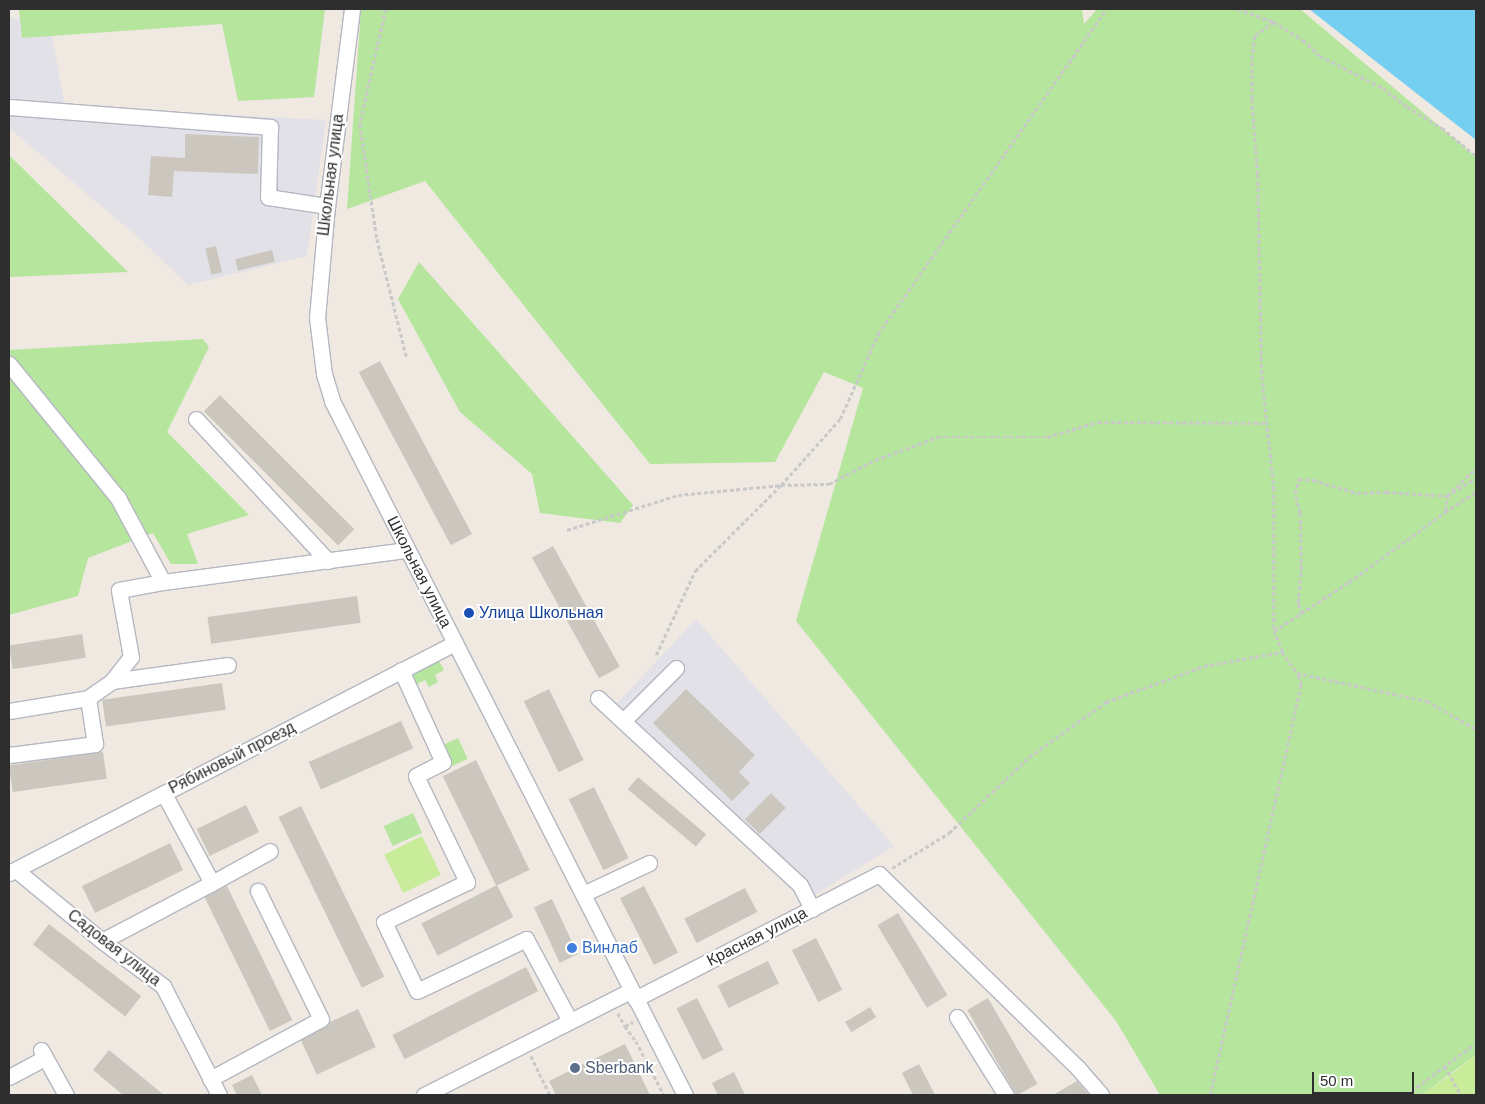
<!DOCTYPE html>
<meta charset="utf-8">
<style>
body{margin:0}
#map{position:relative;width:1485px;height:1104px;overflow:hidden;background:#efe9e1;font-family:Helvetica,sans-serif}
div>[style]{position:absolute}
[style*='--x']{left:calc(var(--x)*1px);top:calc(var(--y)*1px);width:calc(var(--w)*1px);rotate:calc(var(--a)*1deg)}
.industrial>*{inset:0;background:#e3e1e8}
.green>*{inset:0;background:#b6e59e;transform-origin:0 0}
.pitch>*{inset:0;background:#c9ec9a;transform-origin:0 0}
.water>*{inset:0;background:#75cff0}
.building>*{inset:0;background:#cbc7bf;transform-origin:0 0}
.path>*{height:2.5px;margin-top:-1.25px;transform-origin:0;background:repeating-linear-gradient(90deg,#c9c9c9 0 4px,transparent 0 6.5px)}
.roads{filter:drop-shadow(1px 0 #b4b7c1) drop-shadow(-1px 0 #b4b7c1) drop-shadow(0 1px #b4b7c1) drop-shadow(0 -1px #b4b7c1)}
.minor>*{height:15px;margin:-7.5px;padding:0 7.5px;transform-origin:7.5px;border-radius:7.5px;background:#fff}
.dots>*{width:14px;height:14px;translate:-50% -50%;box-sizing:border-box;border:2px solid #fff;border-radius:50%}
span{translate:-50% -50%;white-space:nowrap;text-align:center;line-height:1.15;-webkit-text-stroke:4px #fff;paint-order:stroke}
.street-label{font-size:16px;color:#2e2e2e}
.transit-label{font-size:16px;color:#164399}
.left{translate:0 -50%;text-align:left}
.shop-label{font-size:16px;color:#366cbe}
.service-label{font-size:16px;color:#4e5e75}
.frame{position:absolute;inset:0;border:10px solid #2e2e2e;pointer-events:none}
.scale{position:absolute;left:1312px;top:1072px;width:102px;height:22px;box-sizing:border-box;border:2px solid #2e2e2e;border-top:0;padding-left:6px;font-size:15px;line-height:18px;white-space:nowrap;color:#2e2e2e;-webkit-text-stroke:4px #fff;paint-order:stroke}
</style>
<div id="map">
<div class="industrial">
<div style="clip-path:polygon(9px 18px,49px 19px,65px 106px,326px 120px,307px 256px,188px 285px,138px 237px,9px 128px)"></div>
<div style="clip-path:polygon(696px 619px,894px 846px,810px 898px,607px 714px)"></div>
</div>
<div class="green">
<div style="clip-path:polygon(19px 9px,325px 9px,314px 97px,238px 101px,222px 24px,22px 38px)"></div>
<div style="clip-path:polygon(361px 9px,1082px 9px,1084px 24px,1097px 9px,1300px 9px,1476px 157px,1476px 1055px,1421px 1095px,1160px 1095px,1116px 1021px,796px 621px,863px 388px,824px 372px,775px 462px,650px 464px,425px 181px,347px 209px)"></div>
<div style="clip-path:polygon(9px 155px,128px 272px,9px 277px)"></div>
<div style="clip-path:polygon(419px 262px,633px 505px,620px 523px,540px 513px,532px 474px,460px 412px,398px 299px)"></div>
<div style="clip-path:polygon(203px 339px,209px 347px,167px 432px,249px 515px,187px 534px,198px 564px,171px 564px,153px 533px,88px 558px,78px 596px,9px 615px,9px 350px)"></div>
<div style="clip-path:polygon(439px 661px,444px 670px,435px 675px,438px 682px,429px 687px,425px 680px,415px 685px,410px 676px)"></div>
<div style="left:458px;top:738px;width:23px;height:18px;rotate:65deg"></div>
<div style="left:413px;top:813px;width:22px;height:32px;rotate:66deg"></div>
</div>
<div class="pitch">
<div style="left:422px;top:836px;width:43px;height:42px;rotate:64deg"></div>
<div style="clip-path:polygon(1476px 1055px,1476px 1095px,1421px 1095px,1450px 1075px)"></div>
</div>
<div class="water">
<div style="clip-path:polygon(1309px 9px,1476px 9px,1476px 140px)"></div>
</div>
<div class="building">
<div style="clip-path:polygon(185px 134px,259px 137px,258px 174px,174px 171px,172px 197px,148px 195px,151px 156px,185px 158px)"></div>
<div style="left:216px;top:246px;width:27px;height:11px;rotate:77deg"></div>
<div style="left:272px;top:250px;width:12px;height:38px;rotate:76deg"></div>
<div style="left:380px;top:361px;width:196px;height:24px;rotate:62deg"></div>
<div style="left:220px;top:395px;width:190px;height:23px;rotate:45deg"></div>
<div style="left:553px;top:546px;width:138px;height:24px;rotate:61deg"></div>
<div style="left:357px;top:596px;width:27px;height:151px;rotate:82deg"></div>
<div style="left:82px;top:634px;width:24px;height:74px;rotate:81deg"></div>
<div style="left:222px;top:683px;width:27px;height:121px;rotate:82deg"></div>
<div style="left:549px;top:689px;width:79px;height:28px;rotate:64deg"></div>
<div style="clip-path:polygon(686px 689px,755px 755px,739px 772px,750px 783px,732px 801px,653px 723px)"></div>
<div style="left:401px;top:721px;width:30px;height:101px;rotate:66deg"></div>
<div style="left:103px;top:752px;width:27px;height:95px;rotate:82deg"></div>
<div style="left:476px;top:760px;width:122px;height:37px;rotate:64deg"></div>
<div style="left:638px;top:777px;width:89px;height:16px;rotate:40deg"></div>
<div style="left:594px;top:787px;width:79px;height:28px;rotate:64deg"></div>
<div style="left:771px;top:793px;width:21px;height:37px;rotate:45deg"></div>
<div style="left:246px;top:805px;width:30px;height:55px;rotate:64deg"></div>
<div style="left:301px;top:806px;width:190px;height:25px;rotate:64deg"></div>
<div style="left:170px;top:843px;width:30px;height:98px;rotate:64deg"></div>
<div style="left:497px;top:885px;width:36px;height:85px;rotate:63deg"></div>
<div style="left:227px;top:886px;width:149px;height:25px;rotate:64deg"></div>
<div style="left:644px;top:886px;width:75px;height:27px;rotate:63deg"></div>
<div style="left:745px;top:888px;width:27px;height:68px;rotate:63deg"></div>
<div style="left:552px;top:899px;width:61px;height:20px;rotate:65deg"></div>
<div style="left:898px;top:913px;width:96px;height:24px;rotate:59deg"></div>
<div style="left:49px;top:924px;width:117px;height:26px;rotate:38deg"></div>
<div style="left:816px;top:938px;width:58px;height:27px;rotate:63deg"></div>
<div style="left:768px;top:961px;width:25px;height:56px;rotate:64deg"></div>
<div style="left:526px;top:967px;width:27px;height:150px;rotate:63deg"></div>
<div style="left:697px;top:998px;width:58px;height:23px;rotate:63deg"></div>
<div style="left:988px;top:998px;width:99px;height:24px;rotate:60deg"></div>
<div style="left:870px;top:1007px;width:12px;height:29px;rotate:59deg"></div>
<div style="left:358px;top:1009px;width:42px;height:65px;rotate:65deg"></div>
<div style="clip-path:polygon(625px 1044px,650px 1095px,556px 1095px,549px 1081px)"></div>
<div style="clip-path:polygon(109px 1050px,164px 1095px,123px 1095px,93px 1070px)"></div>
<div style="clip-path:polygon(919px 1064px,935px 1095px,913px 1095px,902px 1073px)"></div>
<div style="clip-path:polygon(734px 1072px,745px 1095px,718px 1095px,712px 1083px)"></div>
<div style="clip-path:polygon(252px 1075px,262px 1095px,237px 1095px,232px 1085px)"></div>
<div style="clip-path:polygon(1077px 1081px,1089px 1095px,1053px 1095px)"></div>
</div>
<div class="path">
<div style="--x:386;--y:9;--w:118;--a:102.7"></div>
<div style="--x:360;--y:124;--w:116;--a:81.6"></div>
<div style="--x:377;--y:239;--w:123;--a:75.9"></div>
<div style="--x:1238;--y:9;--w:38;--a:20"></div>
<div style="--x:1274;--y:22;--w:34;--a:32"></div>
<div style="--x:1303;--y:40;--w:23;--a:43"></div>
<div style="--x:1320;--y:56;--w:71;--a:26.9"></div>
<div style="--x:1383;--y:88;--w:31;--a:38"></div>
<div style="--x:1407;--y:107;--w:41;--a:31"></div>
<div style="--x:1442;--y:128;--w:44;--a:39.5"></div>
<div style="--x:1274;--y:22;--w:24;--a:144"></div>
<div style="--x:1255;--y:36;--w:26;--a:97"></div>
<div style="--x:1252;--y:62;--w:37;--a:90"></div>
<div style="--x:1252;--y:99;--w:76;--a:85.5"></div>
<div style="--x:1258;--y:175;--w:201;--a:88.9"></div>
<div style="--x:1262;--y:376;--w:113;--a:83.9"></div>
<div style="--x:1274;--y:488;--w:143;--a:90"></div>
<div style="--x:1445;--y:511;--w:15;--a:-82"></div>
<div style="--x:1447;--y:496;--w:40;--a:-44"></div>
<div style="--x:567;--y:530;--w:116;--a:-17.5"></div>
<div style="--x:678;--y:495;--w:103;--a:-5.5"></div>
<div style="--x:781;--y:485;--w:89;--a:-48.2"></div>
<div style="--x:840;--y:419;--w:93;--a:-65.9"></div>
<div style="--x:878;--y:334;--w:397;--a:-54.9"></div>
<div style="--x:1301;--y:614;--w:11;--a:-105"></div>
<div style="--x:1298;--y:603;--w:34;--a:-85"></div>
<div style="--x:1301;--y:569;--w:56;--a:-91"></div>
<div style="--x:1300;--y:513;--w:20;--a:-105"></div>
<div style="--x:1295;--y:494;--w:16;--a:-75"></div>
<div style="--x:1299;--y:479;--w:14;--a:4"></div>
<div style="--x:1313;--y:480;--w:46;--a:16.5"></div>
<div style="--x:1357;--y:493;--w:29;--a:-2"></div>
<div style="--x:1386;--y:492;--w:61;--a:3.8"></div>
<div style="--x:1447;--y:496;--w:34;--a:-32"></div>
<div style="--x:1282;--y:652;--w:26;--a:54"></div>
<div style="--x:1297;--y:673;--w:133;--a:12.2"></div>
<div style="--x:1427;--y:701;--w:56;--a:29.7"></div>
<div style="--x:656;--y:655;--w:93;--a:-65.1"></div>
<div style="--x:695;--y:571;--w:122;--a:-45"></div>
<div style="--x:781;--y:485;--w:48;--a:-1.2"></div>
<div style="--x:829;--y:484;--w:52;--a:-27.6"></div>
<div style="--x:875;--y:460;--w:67;--a:-20.1"></div>
<div style="--x:938;--y:437;--w:109;--a:0"></div>
<div style="--x:1047;--y:437;--w:53;--a:-16.4"></div>
<div style="--x:1098;--y:422;--w:168;--a:0.3"></div>
<div style="--x:892;--y:868;--w:67;--a:-31.6"></div>
<div style="--x:949;--y:833;--w:110;--a:-43.5"></div>
<div style="--x:1029;--y:757;--w:95;--a:-35.5"></div>
<div style="--x:1106;--y:702;--w:104;--a:-20.2"></div>
<div style="--x:1204;--y:666;--w:79;--a:-10.2"></div>
<div style="--x:1282;--y:652;--w:22;--a:-111"></div>
<div style="--x:1274;--y:631;--w:90;--a:-33.2"></div>
<div style="--x:1349;--y:582;--w:119;--a:-36.1"></div>
<div style="--x:1445;--y:512;--w:37;--a:-33"></div>
<div style="--x:618;--y:1013;--w:15;--a:62"></div>
<div style="--x:625;--y:1026;--w:9;--a:-27"></div>
<div style="--x:625;--y:1026;--w:19;--a:54"></div>
<div style="--x:636;--y:1041;--w:61;--a:62.6"></div>
<div style="--x:531;--y:1056;--w:43;--a:64"></div>
<div style="--x:1445;--y:1066;--w:33;--a:61"></div>
<div style="--x:1210;--y:1095;--w:420;--a:-77.5"></div>
<div style="--x:1301;--y:685;--w:13;--a:-108"></div>
<div style="--x:1406;--y:1095;--w:87;--a:-36.6"></div>
</div>
<div class="roads">
<div class="minor">
<div style="--x:352;--y:9;--w:199;--a:97.2"></div>
<div style="--x:327;--y:206;--w:111;--a:95.1"></div>
<div style="--x:317;--y:317;--w:57;--a:83"></div>
<div style="--x:324;--y:374;--w:28;--a:73"></div>
<div style="--x:332;--y:401;--w:779;--a:63.04"></div>
<div style="--x:10;--y:107;--w:261;--a:4.4"></div>
<div style="--x:270;--y:127;--w:70;--a:91.6"></div>
<div style="--x:268;--y:197;--w:60;--a:8.7"></div>
<div style="--x:9;--y:364;--w:173;--a:50.9"></div>
<div style="--x:118;--y:498;--w:95;--a:61.8"></div>
<div style="--x:163;--y:582;--w:246;--a:-7.5"></div>
<div style="--x:196;--y:419;--w:194;--a:47.1"></div>
<div style="--x:401;--y:670;--w:101;--a:65.5"></div>
<div style="--x:443;--y:762;--w:30;--a:153"></div>
<div style="--x:416;--y:776;--w:118;--a:64.3"></div>
<div style="--x:467;--y:882;--w:92;--a:154.3"></div>
<div style="--x:384;--y:922;--w:76;--a:64.4"></div>
<div style="--x:417;--y:991;--w:121;--a:-25.5"></div>
<div style="--x:526;--y:939;--w:93;--a:61.8"></div>
<div style="--x:112;--y:681;--w:117;--a:-7.9"></div>
<div style="--x:598;--y:698;--w:275;--a:42.8"></div>
<div style="--x:800;--y:885;--w:27;--a:63"></div>
<div style="--x:9;--y:711;--w:80;--a:-9.3"></div>
<div style="--x:88;--y:698;--w:29;--a:-35"></div>
<div style="--x:112;--y:681;--w:31;--a:-52"></div>
<div style="--x:131;--y:657;--w:68;--a:-100.2"></div>
<div style="--x:119;--y:590;--w:45;--a:-10.3"></div>
<div style="--x:623;--y:721;--w:75;--a:-45"></div>
<div style="--x:9;--y:755;--w:87;--a:-7.3"></div>
<div style="--x:95;--y:744;--w:47;--a:-98.7"></div>
<div style="--x:16;--y:870;--w:112;--a:39.5"></div>
<div style="--x:102;--y:941;--w:76;--a:36.4"></div>
<div style="--x:163;--y:986;--w:123;--a:62.8"></div>
<div style="--x:9;--y:873;--w:502;--a:-27.28"></div>
<div style="--x:212;--y:883;--w:66;--a:-28.9"></div>
<div style="--x:583;--y:894;--w:73;--a:-25.2"></div>
<div style="--x:102;--y:941;--w:124;--a:-27.8"></div>
<div style="--x:212;--y:883;--w:101;--a:-118.3"></div>
<div style="--x:635;--y:999;--w:274;--a:-27.1"></div>
<div style="--x:879;--y:874;--w:277;--a:44.3"></div>
<div style="--x:1077;--y:1067;--w:37;--a:49"></div>
<div style="--x:957;--y:1017;--w:92;--a:57.9"></div>
<div style="--x:41;--y:1050;--w:51;--a:60.9"></div>
<div style="--x:9;--y:1077;--w:32;--a:-28"></div>
<div style="--x:210;--y:1079;--w:126;--a:-28.4"></div>
<div style="--x:321;--y:1019;--w:143;--a:-116.2"></div>
<div style="--x:424;--y:1095;--w:231;--a:-26.8"></div>
</div>
</div>
<div class="dots">
<div style="left:469px;top:613px;background:#1a4fb4"></div>
<div style="left:572px;top:948px;background:#3f7fe0"></div>
<div style="left:575px;top:1068px;background:#5c6f8a"></div>
</div>
<div class="street-label">
<span style="left:331px;top:175px;rotate:-83deg">Школьная улица</span>
<span style="left:419px;top:572px;rotate:63deg">Школьная улица</span>
<span style="left:232px;top:758px;rotate:-27deg">Рябиновый проезд</span>
<span style="left:757px;top:937px;rotate:-27deg">Красная улица</span>
<span style="left:114px;top:948px;rotate:38deg">Садовая улица</span>
</div>
<div class="transit-label">
<span class="left" style="left:479px;top:613px">Улица Школьная</span>
</div>
<div class="shop-label">
<span class="left" style="left:582px;top:948px">Винлаб</span>
</div>
<div class="service-label">
<span class="left" style="left:585px;top:1068px">Sberbank</span>
</div>
<div class="frame"></div>
<div class="scale">50 m</div>
</div>
